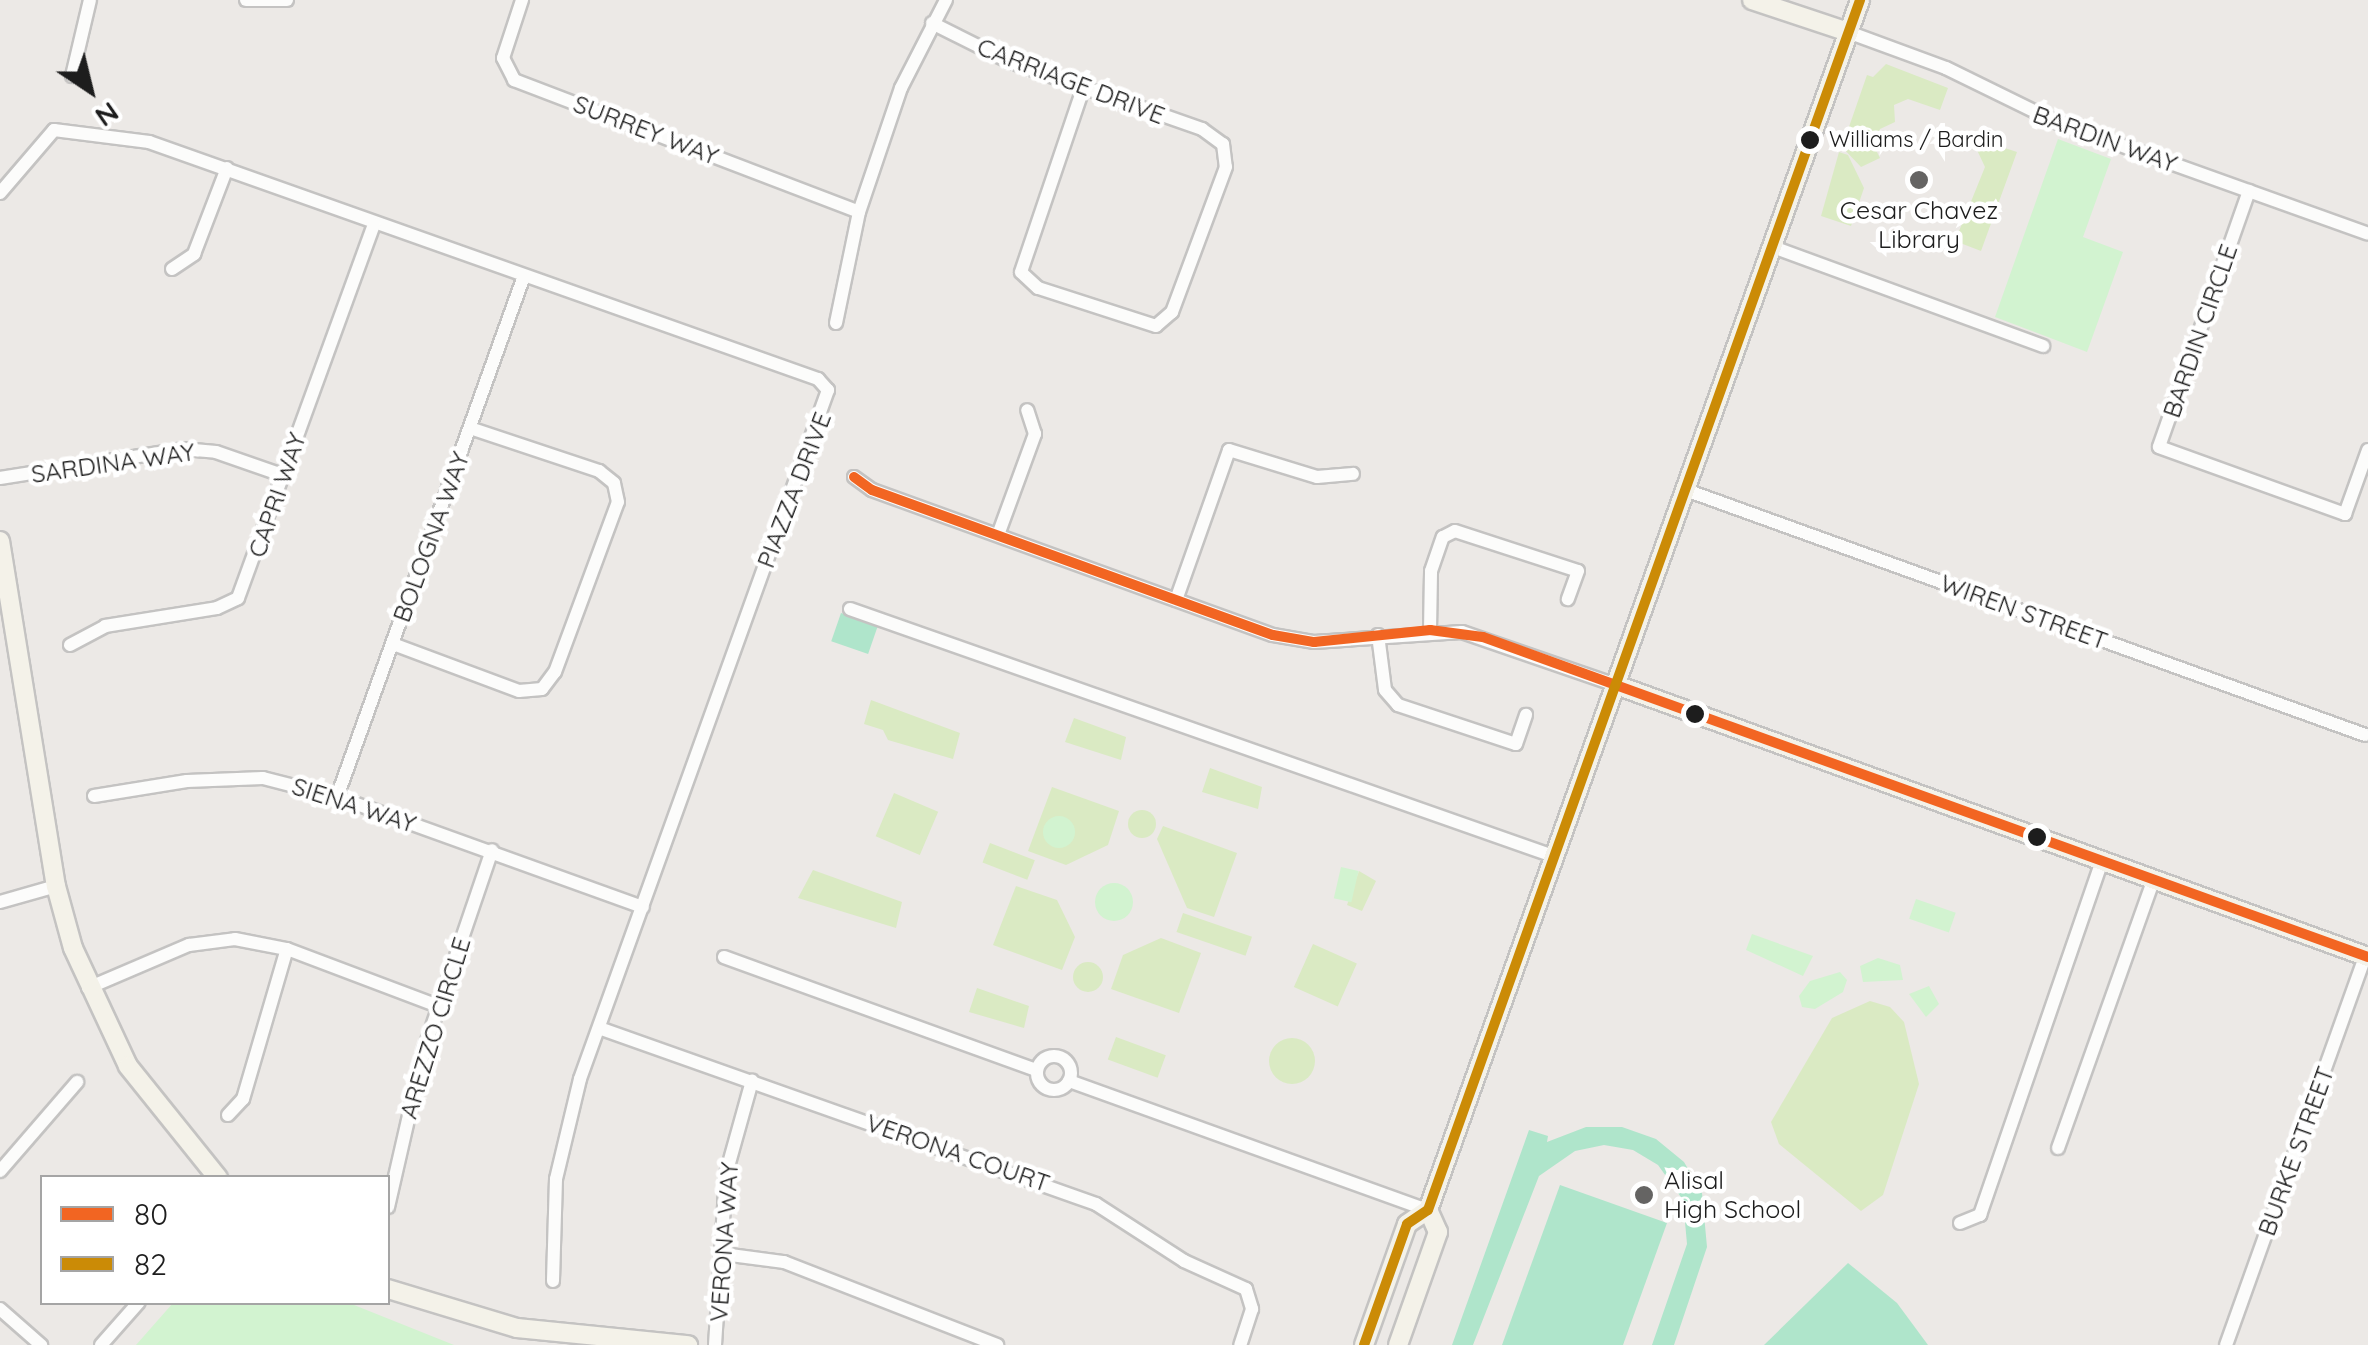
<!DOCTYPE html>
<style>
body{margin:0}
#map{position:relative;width:2368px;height:1345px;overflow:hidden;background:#ece9e6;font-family:Quicksand,sans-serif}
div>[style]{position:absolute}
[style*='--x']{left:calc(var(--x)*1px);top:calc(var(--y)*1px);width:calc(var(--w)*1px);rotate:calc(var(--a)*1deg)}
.grass>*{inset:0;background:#daeac3;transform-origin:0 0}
.round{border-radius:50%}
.park>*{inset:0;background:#d2f3d0;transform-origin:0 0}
.pitch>*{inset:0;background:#afe5cb;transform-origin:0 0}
.roads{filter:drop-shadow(2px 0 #c4c3c2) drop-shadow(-2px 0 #c4c3c2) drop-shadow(0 2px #c4c3c2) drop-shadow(0 -2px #c4c3c2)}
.street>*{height:12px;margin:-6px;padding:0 6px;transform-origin:6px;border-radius:6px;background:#fcfcfb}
.street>.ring{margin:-6px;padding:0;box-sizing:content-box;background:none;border:12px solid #fcfcfb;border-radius:50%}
.secondary>*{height:18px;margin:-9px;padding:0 9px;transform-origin:9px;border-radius:9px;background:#f4f2e9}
.bus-1>*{height:10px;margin:-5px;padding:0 5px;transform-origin:5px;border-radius:5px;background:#f26522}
.bus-2>*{height:10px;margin:-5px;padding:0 5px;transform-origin:5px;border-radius:5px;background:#cb8b06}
.dots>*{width:28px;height:28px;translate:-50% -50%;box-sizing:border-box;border:5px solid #fff;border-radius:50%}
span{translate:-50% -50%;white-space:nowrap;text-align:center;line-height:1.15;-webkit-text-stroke:9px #fff;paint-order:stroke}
.bus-label{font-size:22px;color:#1d1d1d}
.left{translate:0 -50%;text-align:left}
.street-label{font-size:25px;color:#1d1d1d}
.poi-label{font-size:25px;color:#1d1d1d}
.legend{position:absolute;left:40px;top:1175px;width:350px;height:130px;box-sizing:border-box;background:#fff;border:2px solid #a5a5a5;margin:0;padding:12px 18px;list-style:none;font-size:30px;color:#1d1d1d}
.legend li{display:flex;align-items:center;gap:20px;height:50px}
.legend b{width:50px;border:2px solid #a5a5a5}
.north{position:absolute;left:40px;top:40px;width:100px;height:100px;-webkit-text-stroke:8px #fff;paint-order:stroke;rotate:145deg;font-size:28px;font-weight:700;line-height:40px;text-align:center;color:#1d1d1d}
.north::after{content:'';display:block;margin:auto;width:35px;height:45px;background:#1d1d1d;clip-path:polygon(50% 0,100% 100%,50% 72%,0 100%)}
</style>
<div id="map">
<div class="grass">
<div style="clip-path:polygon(1886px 64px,1948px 88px,1940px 110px,1908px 99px,1894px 105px,1895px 122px,1880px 129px,1874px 146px,1880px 158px,1861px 167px,1842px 147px,1867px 75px,1873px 77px)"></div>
<div style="clip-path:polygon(1993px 144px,2017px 152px,1981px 251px,1955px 241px,1985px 167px,1977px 150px)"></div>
<div style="clip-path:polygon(1839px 152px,1848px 155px,1864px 188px,1851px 226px,1821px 216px)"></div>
<div style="clip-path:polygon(871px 700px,960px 733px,953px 759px,888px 740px,883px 730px,864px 724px)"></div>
<div style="clip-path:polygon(1074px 718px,1126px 737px,1121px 760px,1065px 742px)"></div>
<div style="clip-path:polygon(1210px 768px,1262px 787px,1258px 809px,1202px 792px)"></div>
<div style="clip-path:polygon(1052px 787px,1119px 811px,1108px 845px,1066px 865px,1028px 851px)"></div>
<div style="left:894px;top:793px;width:48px;height:47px;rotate:23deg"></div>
<div class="round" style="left:1128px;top:810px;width:28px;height:28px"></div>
<div style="clip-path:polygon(1163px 826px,1237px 853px,1214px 917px,1187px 908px,1157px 839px)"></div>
<div style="left:990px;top:843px;width:48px;height:21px;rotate:21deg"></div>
<div style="clip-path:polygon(813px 870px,902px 902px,896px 928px,798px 898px)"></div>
<div style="clip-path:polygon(1359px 871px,1376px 881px,1362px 911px,1347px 905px)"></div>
<div style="clip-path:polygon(1016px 886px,1057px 900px,1075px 937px,1062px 970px,993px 945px)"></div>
<div style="left:1183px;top:913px;width:73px;height:20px;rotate:19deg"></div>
<div style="clip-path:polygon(1161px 938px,1201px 953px,1179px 1013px,1111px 989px,1123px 955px)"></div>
<div style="left:1313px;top:944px;width:48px;height:47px;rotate:24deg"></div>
<div class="round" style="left:1073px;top:962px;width:30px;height:30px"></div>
<div style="clip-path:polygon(977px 988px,1029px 1006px,1024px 1028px,969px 1012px)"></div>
<div style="clip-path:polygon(1870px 1001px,1890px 1007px,1904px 1022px,1919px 1084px,1883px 1195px,1861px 1211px,1779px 1144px,1771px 1122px,1832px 1018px)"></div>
<div style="left:1116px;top:1037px;width:53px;height:24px;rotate:20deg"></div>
<div class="round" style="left:1269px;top:1038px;width:46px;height:46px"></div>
</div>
<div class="park">
<div style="clip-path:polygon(2058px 139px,2111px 159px,2083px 237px,2123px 252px,2087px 352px,1995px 317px)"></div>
<div class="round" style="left:1043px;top:816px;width:32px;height:32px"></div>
<div style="left:1341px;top:867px;width:18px;height:32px;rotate:13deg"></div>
<div class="round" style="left:1095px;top:883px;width:38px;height:38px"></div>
<div style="left:1916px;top:899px;width:42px;height:21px;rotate:19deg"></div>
<div style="clip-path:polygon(1752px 934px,1813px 956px,1803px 976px,1746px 950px)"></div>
<div style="clip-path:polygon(1878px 958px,1900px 965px,1903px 980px,1863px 982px,1860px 966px)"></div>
<div style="clip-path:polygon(1840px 972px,1847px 980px,1843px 992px,1815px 1009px,1802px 1007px,1799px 996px,1810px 981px)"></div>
<div style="clip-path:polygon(1929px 986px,1939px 1004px,1926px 1017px,1909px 994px)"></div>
<div style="clip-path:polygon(173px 1303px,349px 1303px,454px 1345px,136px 1345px)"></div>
</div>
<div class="pitch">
<div style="left:841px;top:613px;width:39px;height:30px;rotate:19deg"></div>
<div style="clip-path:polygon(1586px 1127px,1622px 1127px,1656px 1139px,1684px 1162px,1702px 1193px,1707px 1247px,1674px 1345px,1652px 1345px,1687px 1244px,1683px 1200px,1658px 1165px,1633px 1150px,1604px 1145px,1575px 1151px,1539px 1176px,1473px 1345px,1452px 1345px,1529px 1130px,1548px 1136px,1547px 1142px)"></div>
<div style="clip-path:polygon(1560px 1185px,1667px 1223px,1623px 1345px,1502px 1345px)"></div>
<div style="clip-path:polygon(1848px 1263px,1897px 1303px,1928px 1345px,1764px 1345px)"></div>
</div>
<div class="roads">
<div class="street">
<div style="--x:246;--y:0;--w:41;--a:0"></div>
<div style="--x:522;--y:0;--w:61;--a:108.1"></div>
<div style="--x:503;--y:58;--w:25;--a:63"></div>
<div style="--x:514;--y:80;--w:369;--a:20.9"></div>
<div style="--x:932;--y:23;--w:85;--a:26.6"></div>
<div style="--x:1008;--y:61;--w:206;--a:19.3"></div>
<div style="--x:1202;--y:129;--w:26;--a:36"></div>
<div style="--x:1223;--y:144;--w:23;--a:83"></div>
<div style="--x:1226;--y:167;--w:155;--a:110.4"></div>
<div style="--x:1172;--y:312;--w:21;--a:139"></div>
<div style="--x:1156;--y:326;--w:124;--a:-162.1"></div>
<div style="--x:1038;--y:288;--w:23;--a:-137"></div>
<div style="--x:1021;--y:272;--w:193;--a:-71.3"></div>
<div style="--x:1848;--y:32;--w:104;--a:20.2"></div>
<div style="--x:1946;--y:68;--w:123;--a:26.1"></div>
<div style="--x:2056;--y:122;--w:331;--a:19.7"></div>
<div style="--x:72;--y:76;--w:78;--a:-76.7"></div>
<div style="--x:2249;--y:191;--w:271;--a:109.4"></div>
<div style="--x:2159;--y:447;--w:198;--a:19.8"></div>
<div style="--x:2345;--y:514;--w:68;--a:-70.2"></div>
<div style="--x:0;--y:193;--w:83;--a:-49.4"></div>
<div style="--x:54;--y:130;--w:96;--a:7.2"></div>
<div style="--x:149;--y:142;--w:710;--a:19.51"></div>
<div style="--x:818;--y:379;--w:15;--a:48"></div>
<div style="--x:828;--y:390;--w:732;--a:109.8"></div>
<div style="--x:580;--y:1079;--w:103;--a:103.5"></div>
<div style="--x:556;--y:1179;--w:102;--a:91.7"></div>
<div style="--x:1770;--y:246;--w:291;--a:20.1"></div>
<div style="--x:172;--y:269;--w:27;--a:-34"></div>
<div style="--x:194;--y:254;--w:92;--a:-69"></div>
<div style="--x:836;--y:323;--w:113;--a:-78.3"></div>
<div style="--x:859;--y:212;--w:131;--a:-71.3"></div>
<div style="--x:901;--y:88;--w:99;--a:-62.9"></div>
<div style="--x:854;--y:477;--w:22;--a:36"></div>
<div style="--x:872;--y:490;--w:426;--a:19.9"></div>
<div style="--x:1273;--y:635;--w:42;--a:9.7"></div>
<div style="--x:1314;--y:642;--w:148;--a:-3.9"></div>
<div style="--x:1462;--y:632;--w:166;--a:19"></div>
<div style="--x:0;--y:478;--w:185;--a:-9"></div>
<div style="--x:183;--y:449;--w:33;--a:5"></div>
<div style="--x:216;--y:452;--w:70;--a:19.2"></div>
<div style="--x:1683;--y:489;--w:725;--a:19.83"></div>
<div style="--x:998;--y:535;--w:108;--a:-69.9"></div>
<div style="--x:1035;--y:434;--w:25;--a:-108"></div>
<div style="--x:1176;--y:600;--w:159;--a:-70.5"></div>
<div style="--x:1229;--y:450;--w:92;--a:17.1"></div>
<div style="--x:1317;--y:477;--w:36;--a:-5"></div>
<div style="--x:850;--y:609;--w:748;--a:19.36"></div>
<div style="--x:1430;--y:630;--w:59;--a:-89"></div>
<div style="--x:1431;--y:571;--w:36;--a:-71"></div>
<div style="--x:1443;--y:537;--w:13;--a:-27"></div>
<div style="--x:1455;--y:531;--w:129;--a:18"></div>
<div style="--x:1578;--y:571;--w:30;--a:110"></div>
<div style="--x:1378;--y:635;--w:55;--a:82.7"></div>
<div style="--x:1385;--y:690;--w:20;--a:49"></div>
<div style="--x:1398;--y:705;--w:124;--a:18.3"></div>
<div style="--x:1516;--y:744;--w:31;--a:-71"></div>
<div style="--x:393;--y:644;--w:134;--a:20.5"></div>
<div style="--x:519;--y:691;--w:23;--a:-5"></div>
<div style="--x:542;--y:689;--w:21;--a:-53"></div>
<div style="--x:555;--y:672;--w:181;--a:-69.7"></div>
<div style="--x:618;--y:502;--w:19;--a:-102"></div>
<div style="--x:614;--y:483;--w:19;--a:-141"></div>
<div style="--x:599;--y:471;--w:136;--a:-161.6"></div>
<div style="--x:70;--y:645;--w:40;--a:-28"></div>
<div style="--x:105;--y:626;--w:113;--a:-9.1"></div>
<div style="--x:217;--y:608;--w:23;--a:-25"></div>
<div style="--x:238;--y:598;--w:398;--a:-70"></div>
<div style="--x:94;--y:796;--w:94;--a:-9.2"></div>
<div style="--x:187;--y:781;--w:76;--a:-2.3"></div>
<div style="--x:263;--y:778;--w:76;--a:14.4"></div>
<div style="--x:337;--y:797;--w:325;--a:19.8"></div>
<div style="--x:337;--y:797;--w:554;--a:-70.26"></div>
<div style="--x:0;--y:902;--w:58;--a:-15.9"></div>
<div style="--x:724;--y:957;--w:333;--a:19.9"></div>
<div style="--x:88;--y:988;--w:110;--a:-23.1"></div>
<div style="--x:189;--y:945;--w:46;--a:-7.4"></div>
<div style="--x:235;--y:939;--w:53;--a:10.9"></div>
<div style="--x:287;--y:949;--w:161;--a:20.7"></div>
<div style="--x:599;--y:1028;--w:527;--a:19.5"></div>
<div style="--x:1096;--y:1204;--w:105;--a:32.9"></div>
<div style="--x:1184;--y:1261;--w:68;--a:24.3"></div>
<div style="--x:1246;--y:1289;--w:21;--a:73"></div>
<div style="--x:1252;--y:1309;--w:38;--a:108"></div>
<div class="ring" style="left:1037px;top:1056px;width:22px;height:22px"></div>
<div style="--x:1069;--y:1081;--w:381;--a:19.8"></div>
<div style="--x:228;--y:1115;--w:22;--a:-47"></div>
<div style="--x:243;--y:1099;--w:156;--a:-73.7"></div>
<div style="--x:2058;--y:1148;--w:286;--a:-70.4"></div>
<div style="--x:0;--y:1171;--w:118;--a:-49.1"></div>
<div style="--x:388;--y:1207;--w:161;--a:-77.1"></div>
<div style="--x:424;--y:1050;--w:211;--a:-71.2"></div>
<div style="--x:1960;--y:1223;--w:22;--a:-22"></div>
<div style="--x:1980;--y:1215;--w:375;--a:-71"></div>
<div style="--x:723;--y:1254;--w:62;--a:7.5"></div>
<div style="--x:784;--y:1262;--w:229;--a:21.3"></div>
<div style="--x:0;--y:1309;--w:55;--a:41.3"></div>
<div style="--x:101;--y:1345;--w:57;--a:-48.5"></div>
<div style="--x:715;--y:1345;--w:171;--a:-86.3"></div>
<div style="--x:726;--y:1174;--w:97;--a:-74.4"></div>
<div style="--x:2226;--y:1345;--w:413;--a:-70.3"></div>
</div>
<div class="secondary">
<div style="--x:1752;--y:0;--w:101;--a:18.4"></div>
<div style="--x:0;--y:541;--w:350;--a:80.8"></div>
<div style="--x:56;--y:886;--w:64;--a:74.7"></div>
<div style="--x:73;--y:948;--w:130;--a:65"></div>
<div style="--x:128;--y:1066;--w:144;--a:51.2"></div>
<div style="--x:1619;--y:686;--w:797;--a:19.89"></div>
<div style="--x:388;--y:1289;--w:135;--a:16.8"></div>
<div style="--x:517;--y:1328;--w:172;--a:5.7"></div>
<div style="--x:1364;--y:1345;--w:128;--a:-70.4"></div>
<div style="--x:1407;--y:1224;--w:25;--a:-34"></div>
<div style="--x:1428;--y:1210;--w:1285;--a:-70.35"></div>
<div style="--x:1398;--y:1345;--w:120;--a:-70.5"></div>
<div style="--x:1438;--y:1232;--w:24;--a:-114"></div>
</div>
</div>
<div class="bus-1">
<div style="--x:854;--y:477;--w:22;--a:36"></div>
<div style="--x:872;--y:490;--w:426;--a:19.9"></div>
<div style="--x:1273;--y:635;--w:42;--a:9.7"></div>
<div style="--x:1314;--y:642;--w:117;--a:-5.9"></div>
<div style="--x:1430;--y:630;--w:53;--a:7.5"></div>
<div style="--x:1483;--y:637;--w:941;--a:19.88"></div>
</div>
<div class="bus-2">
<div style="--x:1364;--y:1345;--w:128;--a:-70.4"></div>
<div style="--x:1407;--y:1224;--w:25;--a:-34"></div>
<div style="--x:1428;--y:1210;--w:1285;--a:-70.35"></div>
</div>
<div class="dots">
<div style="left:1810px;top:140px;background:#1d1d1d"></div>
<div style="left:1919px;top:180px;background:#656463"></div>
<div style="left:1695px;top:714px;background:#1d1d1d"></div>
<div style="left:2037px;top:837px;background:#1d1d1d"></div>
<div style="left:1644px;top:1195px;background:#656463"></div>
</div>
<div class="bus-label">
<span class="left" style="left:1829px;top:140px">Williams / Bardin</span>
</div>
<div class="street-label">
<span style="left:1071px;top:81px;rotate:21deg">CARRIAGE DRIVE</span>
<span style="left:646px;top:130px;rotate:21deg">SURREY WAY</span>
<span style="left:2105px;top:139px;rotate:20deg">BARDIN WAY</span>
<span style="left:2200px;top:331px;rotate:-71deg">BARDIN CIRCLE</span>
<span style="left:113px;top:463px;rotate:-8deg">SARDINA WAY</span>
<span style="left:794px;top:490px;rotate:-69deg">PIAZZA DRIVE</span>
<span style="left:277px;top:495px;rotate:-71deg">CAPRI WAY</span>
<span style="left:431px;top:537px;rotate:-70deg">BOLOGNA WAY</span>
<span style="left:2024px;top:612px;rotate:20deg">WIREN STREET</span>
<span style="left:354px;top:805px;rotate:18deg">SIENA WAY</span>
<span style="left:435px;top:1028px;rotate:-73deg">AREZZO CIRCLE</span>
<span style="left:2296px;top:1151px;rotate:-70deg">BURKE STREET</span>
<span style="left:958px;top:1153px;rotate:19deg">VERONA COURT</span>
<span style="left:724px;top:1242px;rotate:-86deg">VERONA WAY</span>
</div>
<div class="poi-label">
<span style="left:1919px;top:225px">Cesar Chavez<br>Library</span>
<span class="left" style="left:1664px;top:1195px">Alisal<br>High School</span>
</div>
<ul class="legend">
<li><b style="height:12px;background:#f26522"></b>80</li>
<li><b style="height:12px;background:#cb8b06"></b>82</li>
</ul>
<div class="north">N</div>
</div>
